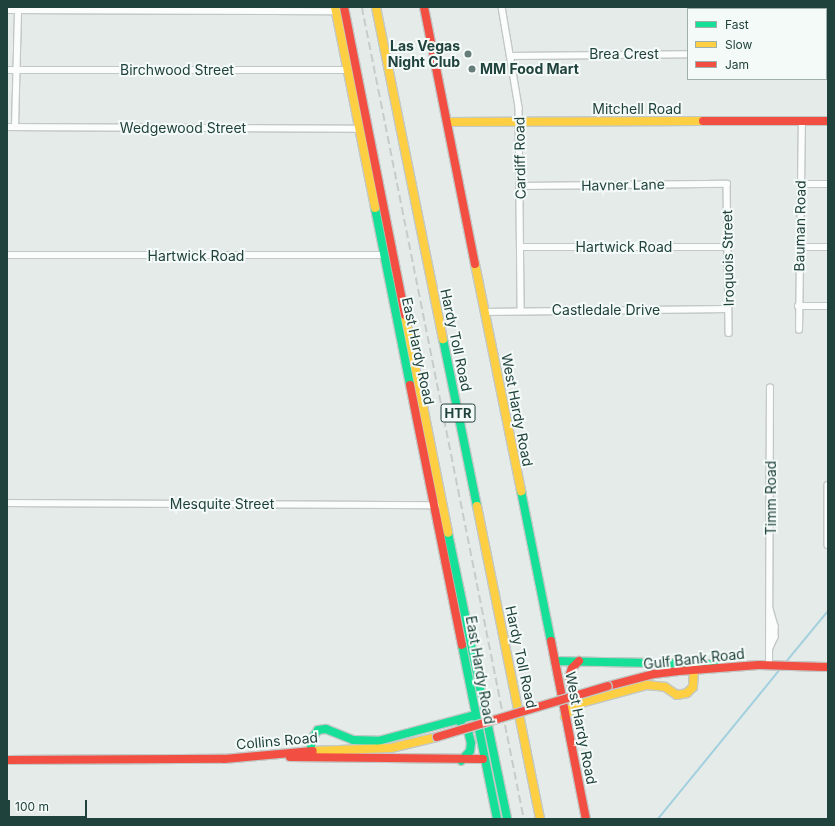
<!DOCTYPE html>
<style>
body{margin:0}
#map{position:relative;width:835px;height:826px;overflow:hidden;background:#e5ebe9;font-family:Inter,sans-serif}
div>[style]{position:absolute}
[style*='--x']{left:calc(var(--x)*1px);top:calc(var(--y)*1px);width:calc(var(--w)*1px);rotate:calc(var(--a)*1deg)}
.stream>*{height:1.5px;margin:-0.75px;padding:0 0.75px;transform-origin:0.75px;border-radius:0.75px;background:#a2d0de}
.roads{filter:drop-shadow(1px 0 #c2c8c6) drop-shadow(-1px 0 #c2c8c6) drop-shadow(0 1px #c2c8c6) drop-shadow(0 -1px #c2c8c6)}
.street>*{height:5.5px;margin:-2.75px;padding:0 2.75px;transform-origin:2.75px;border-radius:2.75px;background:#fbfcfc}
.fast>*{height:8px;margin:-4px;padding:0 4px;transform-origin:4px;border-radius:4px;background:#16e098}
.slow>*{height:8px;margin:-4px;padding:0 4px;transform-origin:4px;border-radius:4px;background:#ffcf43}
.jam>*{height:8px;margin:-4px;padding:0 4px;transform-origin:4px;border-radius:4px;background:#f24e42}
.rail>*{height:1.5px;margin-top:-0.75px;transform-origin:0;background:repeating-linear-gradient(90deg,#c7cccb 0 8px,transparent 0 12px)}
.bridges{filter:drop-shadow(1px 0 #c0c9c6) drop-shadow(-1px 0 #c0c9c6) drop-shadow(0 1px #c0c9c6) drop-shadow(0 -1px #c0c9c6)}
.jam-bridge>*{height:8px;margin:-4px;padding:0 4px;transform-origin:4px;border-radius:4px;background:#f24e42}
.dots>*{width:11px;height:11px;translate:-50% -50%;box-sizing:border-box;border:2px solid #f4faf7;border-radius:50%}
span{translate:-50% -50%;white-space:nowrap;text-align:center;line-height:1.15;-webkit-text-stroke:4px #f4faf7;paint-order:stroke}
.shield-label span{padding:1px 3px;background:#f4faf7;border:1px solid;border-radius:3px;-webkit-text-stroke-width:0}
.shield-label{font-size:13px;color:#20423c;font-weight:700}
.poi-label{font-size:14px;color:#20423c;font-weight:700}
.right{translate:-100% -50%;text-align:right}
.left{translate:0 -50%;text-align:left}
.street-label{font-size:14px;color:#20423c}
.frame{position:absolute;inset:0;border:8px solid #20423c;pointer-events:none}
.legend{position:absolute;left:687px;top:8px;width:140px;height:72px;box-sizing:border-box;background:#f4faf7;border:1px solid #9fb0ac;margin:0;padding:5px 7px;list-style:none;font-size:12px;color:#20423c}
.legend li{display:flex;align-items:center;gap:8px;height:20px}
.legend b{width:20px;border:1px solid #9fb0ac}
.scale{position:absolute;left:8px;top:800px;width:79px;height:18px;box-sizing:border-box;border:2px solid #20423c;border-top:0;padding-left:5px;font-size:12px;line-height:14px;white-space:nowrap;color:#20423c;-webkit-text-stroke:3px #f4faf7;paint-order:stroke}
</style>
<div id="map">
<div class="stream">
<div style="--x:786;--y:662;--w:66;--a:-50.5"></div>
<div style="--x:658;--y:819;--w:195;--a:-50.8"></div>
</div>
<div class="roads">
<div class="street">
<div style="--x:502;--y:7;--w:102;--a:80.4"></div>
<div style="--x:519;--y:108;--w:202;--a:89.4"></div>
<div style="--x:724;--y:7;--w:2;--a:90"></div>
<div style="--x:803;--y:9;--w:2;--a:-90"></div>
<div style="--x:7;--y:10;--w:329;--a:0.2"></div>
<div style="--x:511;--y:56;--w:177;--a:-0.6"></div>
<div style="--x:826;--y:60;--w:2;--a:0"></div>
<div style="--x:7;--y:70;--w:340;--a:0"></div>
<div style="--x:7;--y:127;--w:352;--a:0.3"></div>
<div style="--x:15;--y:127;--w:117;--a:-88.5"></div>
<div style="--x:800;--y:184;--w:28;--a:0"></div>
<div style="--x:520;--y:186;--w:207;--a:-0.6"></div>
<div style="--x:727;--y:184;--w:149;--a:89.2"></div>
<div style="--x:521;--y:247;--w:207;--a:0"></div>
<div style="--x:799;--y:247;--w:29;--a:0"></div>
<div style="--x:7;--y:255;--w:377;--a:0"></div>
<div style="--x:798;--y:306;--w:30;--a:0"></div>
<div style="--x:484;--y:312;--w:244;--a:-0.7"></div>
<div style="--x:799;--y:330;--w:209;--a:-89.2"></div>
<div style="--x:828;--y:485;--w:60;--a:90"></div>
<div style="--x:7;--y:503;--w:429;--a:0.3"></div>
<div style="--x:770;--y:609;--w:18;--a:74"></div>
<div style="--x:775;--y:626;--w:11;--a:90"></div>
<div style="--x:775;--y:637;--w:12;--a:114"></div>
<div style="--x:769;--y:665;--w:277;--a:-89.8"></div>
</div>
<div class="fast">
<div style="--x:375;--y:208;--w:180;--a:78.8"></div>
<div style="--x:443;--y:339;--w:170;--a:78.5"></div>
<div style="--x:521;--y:491;--w:153;--a:78.7"></div>
<div style="--x:448;--y:533;--w:292;--a:78.3"></div>
<div style="--x:462;--y:645;--w:177;--a:78.6"></div>
<div style="--x:555;--y:661;--w:159;--a:1.1"></div>
<div style="--x:461;--y:724;--w:10;--a:45"></div>
<div style="--x:468;--y:731;--w:12;--a:76"></div>
<div style="--x:471;--y:743;--w:8;--a:97"></div>
<div style="--x:470;--y:751;--w:13;--a:132"></div>
<div style="--x:311;--y:756;--w:16;--a:-90"></div>
<div style="--x:311;--y:740;--w:12;--a:-55"></div>
<div style="--x:318;--y:730;--w:8;--a:-7"></div>
<div style="--x:326;--y:729;--w:29;--a:22"></div>
<div style="--x:353;--y:740;--w:25;--a:2"></div>
<div style="--x:378;--y:741;--w:100;--a:-15"></div>
</div>
<div class="slow">
<div style="--x:335;--y:7;--w:205;--a:78.7"></div>
<div style="--x:376;--y:7;--w:339;--a:78.6"></div>
<div style="--x:447;--y:122;--w:256;--a:-0.2"></div>
<div style="--x:475;--y:264;--w:232;--a:78.5"></div>
<div style="--x:405;--y:315;--w:222;--a:78.8"></div>
<div style="--x:477;--y:506;--w:319;--a:78.6"></div>
<div style="--x:565;--y:717;--w:15;--a:-53"></div>
<div style="--x:574;--y:705;--w:76;--a:-15.3"></div>
<div style="--x:647;--y:685;--w:18;--a:6"></div>
<div style="--x:665;--y:687;--w:14;--a:34"></div>
<div style="--x:677;--y:695;--w:10;--a:-11"></div>
<div style="--x:687;--y:693;--w:8;--a:-45"></div>
<div style="--x:693;--y:687;--w:21;--a:-87"></div>
<div style="--x:313;--y:751;--w:78;--a:-2.2"></div>
<div style="--x:391;--y:748;--w:47;--a:-13.4"></div>
</div>
<div class="jam">
<div style="--x:344;--y:7;--w:314;--a:78.8"></div>
<div style="--x:424;--y:7;--w:262;--a:78.8"></div>
<div style="--x:703;--y:121;--w:125;--a:0"></div>
<div style="--x:410;--y:385;--w:265;--a:78.7"></div>
<div style="--x:551;--y:641;--w:181;--a:78.9"></div>
<div style="--x:608;--y:686;--w:48;--a:-14.6"></div>
<div style="--x:654;--y:674;--w:25;--a:-7"></div>
<div style="--x:679;--y:671;--w:80;--a:-4.3"></div>
<div style="--x:759;--y:665;--w:69;--a:1.7"></div>
<div style="--x:578;--y:701;--w:6;--a:-135"></div>
<div style="--x:574;--y:697;--w:21;--a:-104"></div>
<div style="--x:569;--y:677;--w:9;--a:-72"></div>
<div style="--x:572;--y:668;--w:10;--a:-45"></div>
<div style="--x:290;--y:757;--w:193;--a:0.6"></div>
<div style="--x:7;--y:760;--w:217;--a:-0.3"></div>
<div style="--x:224;--y:759;--w:89;--a:-5.1"></div>
</div>
</div>
<div class="rail">
<div style="--x:362;--y:7;--w:828;--a:78.72"></div>
</div>
<div class="bridges">
<div class="jam-bridge">
<div style="--x:437;--y:737;--w:178;--a:-16.6"></div>
</div>
</div>
<div class="dots">
<div style="left:468px;top:54px;background:#657d79"></div>
<div style="left:472px;top:69px;background:#657d79"></div>
</div>
<div class="shield-label">
<span style="left:458px;top:413px">HTR</span>
</div>
<div class="poi-label">
<span class="right" style="left:460px;top:54px">Las Vegas<br>Night Club</span>
<span class="left" style="left:480px;top:69px">MM Food Mart</span>
</div>
<div class="street-label">
<span style="left:624px;top:54px">Brea Crest</span>
<span style="left:177px;top:70px">Birchwood Street</span>
<span style="left:637px;top:109px">Mitchell Road</span>
<span style="left:183px;top:128px">Wedgewood Street</span>
<span style="left:520px;top:158px;rotate:-91deg">Cardiff Road</span>
<span style="left:623px;top:185px;rotate:-1deg">Havner Lane</span>
<span style="left:800px;top:226px;rotate:-89deg">Bauman Road</span>
<span style="left:624px;top:247px">Hartwick Road</span>
<span style="left:196px;top:256px">Hartwick Road</span>
<span style="left:728px;top:258px;rotate:-91deg">Iroquois Street</span>
<span style="left:606px;top:310px">Castledale Drive</span>
<span style="left:456px;top:340px;rotate:78deg">Hardy Toll Road</span>
<span style="left:418px;top:351px;rotate:78deg">East Hardy Road</span>
<span style="left:517px;top:410px;rotate:79deg">West Hardy Road</span>
<span style="left:771px;top:498px;rotate:-90deg">Timm Road</span>
<span style="left:222px;top:504px">Mesquite Street</span>
<span style="left:521px;top:657px;rotate:78deg">Hardy Toll Road</span>
<span style="left:694px;top:659px;rotate:-6deg">Gulf Bank Road</span>
<span style="left:480px;top:670px;rotate:80deg">East Hardy Road</span>
<span style="left:581px;top:728px;rotate:79deg">West Hardy Road</span>
<span style="left:277px;top:741px;rotate:-5deg">Collins Road</span>
</div>
<div class="frame"></div>
<ul class="legend">
<li><b style="height:5px;background:#16e098"></b>Fast</li>
<li><b style="height:5px;background:#ffcf43"></b>Slow</li>
<li><b style="height:5px;background:#f24e42"></b>Jam</li>
</ul>
<div class="scale">100 m</div>
</div>
